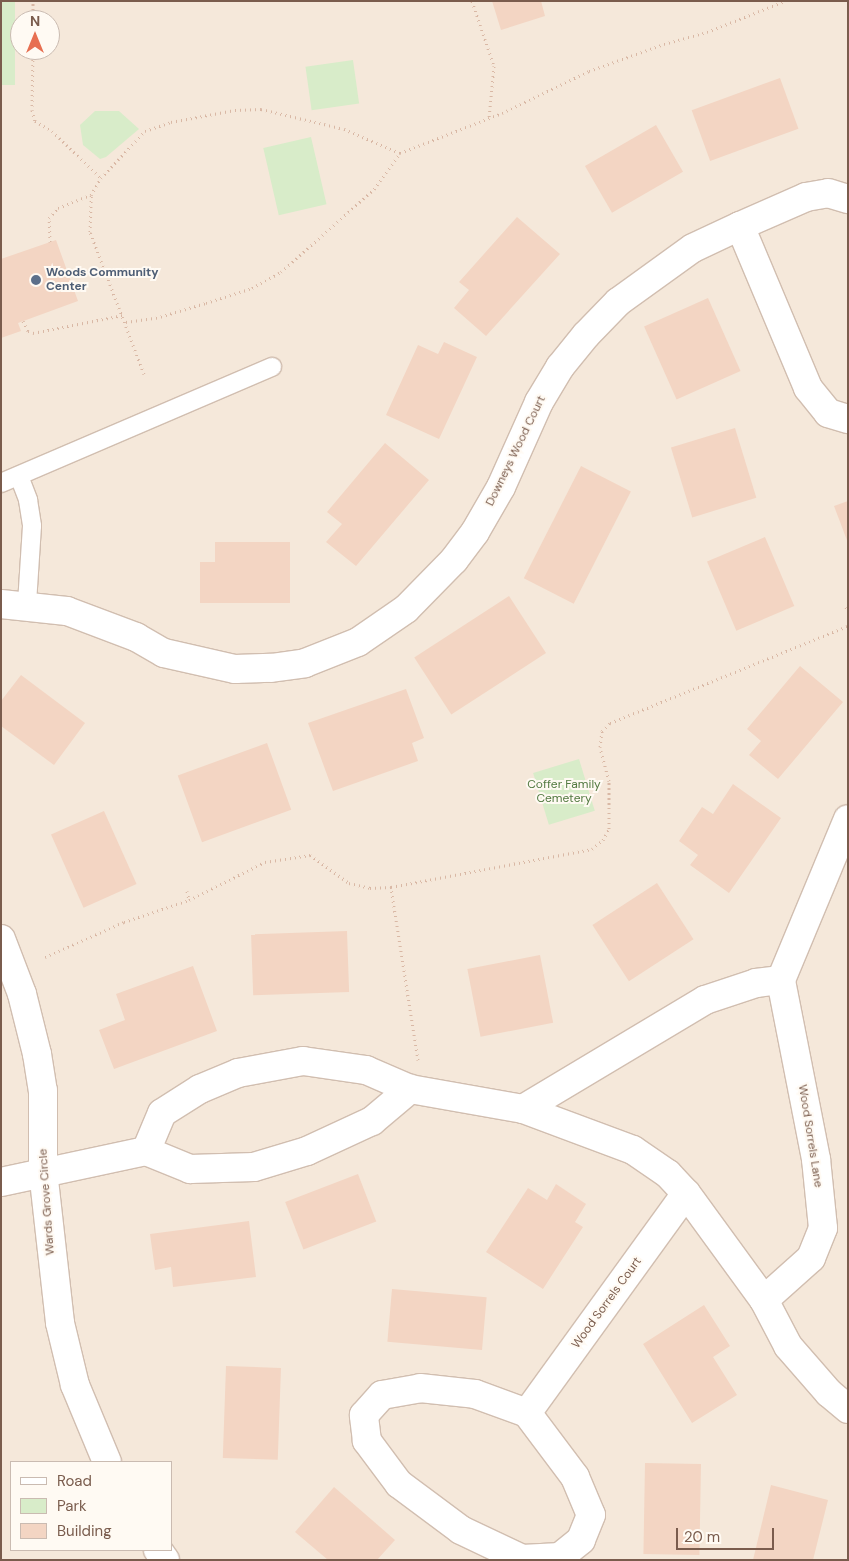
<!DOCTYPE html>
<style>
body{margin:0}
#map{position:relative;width:849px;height:1561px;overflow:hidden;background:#fdf6ec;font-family:"DM Sans",sans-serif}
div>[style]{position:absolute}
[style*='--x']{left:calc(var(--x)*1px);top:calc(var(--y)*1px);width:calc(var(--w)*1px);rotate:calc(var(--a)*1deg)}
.residential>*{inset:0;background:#f5e8da}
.green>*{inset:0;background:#d8ecc9;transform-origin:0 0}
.building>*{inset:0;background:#f3d5c3;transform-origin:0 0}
.path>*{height:3px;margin-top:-1.5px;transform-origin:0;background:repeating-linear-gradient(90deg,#d9b8a5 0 1px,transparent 0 5px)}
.roads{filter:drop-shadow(1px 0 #d1beb0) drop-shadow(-1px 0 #d1beb0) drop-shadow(0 1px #d1beb0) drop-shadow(0 -1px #d1beb0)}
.lane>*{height:18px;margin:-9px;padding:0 9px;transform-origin:9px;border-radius:9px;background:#fff}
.street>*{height:28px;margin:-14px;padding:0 14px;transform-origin:14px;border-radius:14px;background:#fff}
.dots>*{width:14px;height:14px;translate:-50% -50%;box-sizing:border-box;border:2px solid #fffaf3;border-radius:50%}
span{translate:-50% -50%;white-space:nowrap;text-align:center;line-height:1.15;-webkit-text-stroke:4px #fffaf3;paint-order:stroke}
.service-label{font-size:12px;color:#4e5e75;font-weight:700}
.left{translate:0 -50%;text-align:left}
.street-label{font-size:12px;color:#7a5c4d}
.park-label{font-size:12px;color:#537a41}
.frame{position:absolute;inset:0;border:2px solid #7a5c4d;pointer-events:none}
.legend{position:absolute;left:10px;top:1461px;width:162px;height:90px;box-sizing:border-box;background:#fffaf3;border:1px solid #cabbb1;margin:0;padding:6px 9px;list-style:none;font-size:15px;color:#7a5c4d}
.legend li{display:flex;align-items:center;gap:10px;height:25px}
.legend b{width:25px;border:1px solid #cabbb1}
.north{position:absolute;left:10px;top:10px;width:50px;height:50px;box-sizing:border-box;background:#fffaf3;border:1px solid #cabbb1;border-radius:50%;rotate:0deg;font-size:14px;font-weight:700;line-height:20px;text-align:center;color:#7a5c4d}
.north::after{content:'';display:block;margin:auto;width:18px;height:22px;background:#e76f51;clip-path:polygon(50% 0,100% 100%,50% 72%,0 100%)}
.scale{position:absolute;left:676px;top:1528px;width:98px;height:22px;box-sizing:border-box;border:2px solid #7a5c4d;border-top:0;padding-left:6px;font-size:15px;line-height:18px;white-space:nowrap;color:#7a5c4d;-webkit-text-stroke:4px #fffaf3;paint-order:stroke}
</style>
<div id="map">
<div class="residential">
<div style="clip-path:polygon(evenodd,1px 1px,848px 1px,848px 1560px,1px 1560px,1px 1px,20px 20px,50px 20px,50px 50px,20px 50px,20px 20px,1px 1px,11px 1462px,171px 1462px,171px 1550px,11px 1550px,11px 1462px)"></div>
</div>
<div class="green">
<div style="left:1px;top:1px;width:14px;height:84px"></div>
<div style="left:353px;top:60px;width:44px;height:48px;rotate:82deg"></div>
<div style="clip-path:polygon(95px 111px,119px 111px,139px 129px,106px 157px,100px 159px,83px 145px,80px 125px)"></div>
<div style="left:311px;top:137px;width:69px;height:49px;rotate:77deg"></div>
<div style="left:579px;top:759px;width:54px;height:48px;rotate:73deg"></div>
</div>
<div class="building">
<div style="clip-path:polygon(492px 1px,541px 1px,545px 16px,501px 30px)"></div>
<div style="left:780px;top:78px;width:54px;height:94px;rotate:70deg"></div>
<div style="left:656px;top:125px;width:54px;height:82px;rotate:60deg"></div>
<div style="clip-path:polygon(517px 217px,560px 254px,486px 336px,454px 308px,469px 290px,459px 282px)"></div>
<div style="clip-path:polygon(56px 240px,78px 301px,18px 323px,21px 331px,1px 338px,1px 259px)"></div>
<div style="left:708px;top:298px;width:80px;height:70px;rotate:66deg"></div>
<div style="clip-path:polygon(444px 342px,477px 357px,439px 439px,386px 415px,418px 345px,438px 354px)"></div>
<div style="left:735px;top:428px;width:73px;height:67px;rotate:73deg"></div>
<div style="clip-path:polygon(385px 443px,429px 480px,356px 566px,326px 542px,342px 524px,327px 512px)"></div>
<div style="left:581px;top:466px;width:56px;height:126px;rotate:27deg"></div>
<div style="clip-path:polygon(848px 501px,848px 543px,834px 506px)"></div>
<div style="left:765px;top:537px;width:75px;height:63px;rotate:67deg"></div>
<div style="clip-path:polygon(215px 542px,290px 542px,290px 603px,200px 603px,200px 562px,215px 562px)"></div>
<div style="left:509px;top:596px;width:68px;height:113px;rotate:57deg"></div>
<div style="clip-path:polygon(800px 666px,843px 702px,778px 779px,749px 755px,761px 741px,747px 729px)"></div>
<div style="clip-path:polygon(21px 675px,85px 723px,54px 765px,1px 726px,1px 701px)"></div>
<div style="clip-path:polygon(406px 689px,424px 738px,412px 743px,418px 761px,333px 791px,308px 723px)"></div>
<div style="left:267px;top:743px;width:71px;height:95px;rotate:70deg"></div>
<div style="clip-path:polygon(733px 784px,781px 818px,729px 893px,690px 865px,698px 855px,679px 841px,702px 807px,713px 814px)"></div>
<div style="left:104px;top:811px;width:80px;height:58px;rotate:66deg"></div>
<div style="left:657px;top:883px;width:67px;height:77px;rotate:57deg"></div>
<div style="left:347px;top:931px;width:61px;height:96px;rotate:88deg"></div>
<div style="left:540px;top:955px;width:69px;height:74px;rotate:79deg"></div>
<div style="clip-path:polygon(193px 966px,217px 1031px,114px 1069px,99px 1030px,125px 1020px,116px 994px)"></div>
<div style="left:358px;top:1174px;width:51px;height:78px;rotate:69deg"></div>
<div style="clip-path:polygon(556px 1184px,586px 1204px,575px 1222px,583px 1227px,543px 1289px,486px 1252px,528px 1188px,547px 1200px)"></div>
<div style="clip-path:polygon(249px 1221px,256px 1277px,173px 1287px,171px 1267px,155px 1270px,150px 1234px)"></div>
<div style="left:392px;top:1289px;width:95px;height:53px;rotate:5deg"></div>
<div style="clip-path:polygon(704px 1305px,730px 1346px,713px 1357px,737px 1395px,692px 1423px,643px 1344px)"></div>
<div style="left:226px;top:1366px;width:55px;height:92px;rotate:2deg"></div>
<div style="left:645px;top:1463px;width:56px;height:91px;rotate:1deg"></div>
<div style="clip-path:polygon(771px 1485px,828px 1500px,813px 1560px,753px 1560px)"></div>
<div style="clip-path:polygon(334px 1487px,395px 1540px,377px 1560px,328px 1560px,295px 1532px)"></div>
</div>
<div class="path">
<div style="--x:472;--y:1;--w:69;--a:71.3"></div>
<div style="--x:494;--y:66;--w:52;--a:95.5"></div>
<div style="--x:33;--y:20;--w:19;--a:-90"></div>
<div style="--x:33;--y:50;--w:60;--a:91"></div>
<div style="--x:32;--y:110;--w:11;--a:75"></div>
<div style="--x:35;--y:121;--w:20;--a:30"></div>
<div style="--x:52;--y:131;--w:68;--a:43.8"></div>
<div style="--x:50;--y:242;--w:24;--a:-92"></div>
<div style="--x:49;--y:218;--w:13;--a:-48"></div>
<div style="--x:58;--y:208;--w:35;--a:-22"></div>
<div style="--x:23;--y:321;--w:11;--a:63"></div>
<div style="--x:28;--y:331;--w:5;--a:22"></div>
<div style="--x:33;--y:333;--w:92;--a:-11.3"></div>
<div style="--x:126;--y:322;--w:30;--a:-8"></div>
<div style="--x:156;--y:318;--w:52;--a:-16.7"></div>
<div style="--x:206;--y:303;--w:48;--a:-18.1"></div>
<div style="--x:252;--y:288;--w:33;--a:-29"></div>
<div style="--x:281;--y:272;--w:125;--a:-41.7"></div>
<div style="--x:374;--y:189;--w:44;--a:-54.2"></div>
<div style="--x:400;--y:153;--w:110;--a:-21.4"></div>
<div style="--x:502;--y:113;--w:97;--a:-25.8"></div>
<div style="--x:589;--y:71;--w:80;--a:-19.8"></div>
<div style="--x:664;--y:44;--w:45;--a:-15.6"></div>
<div style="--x:707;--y:32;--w:84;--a:-21.7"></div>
<div style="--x:144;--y:374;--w:152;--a:-110.8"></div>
<div style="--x:90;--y:232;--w:37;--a:-88"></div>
<div style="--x:91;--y:195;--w:20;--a:-60"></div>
<div style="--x:101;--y:178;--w:64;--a:-46.9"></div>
<div style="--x:145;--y:131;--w:28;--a:-19"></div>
<div style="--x:171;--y:122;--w:65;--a:-10.6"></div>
<div style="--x:235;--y:110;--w:26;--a:-2"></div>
<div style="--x:261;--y:109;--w:85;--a:13.5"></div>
<div style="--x:344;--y:129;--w:61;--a:23.2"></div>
<div style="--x:846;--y:607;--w:5;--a:68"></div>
<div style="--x:187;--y:891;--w:9;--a:77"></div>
<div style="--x:45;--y:957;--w:86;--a:-23.9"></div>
<div style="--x:124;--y:922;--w:69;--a:-18.7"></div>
<div style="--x:189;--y:900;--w:85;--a:-26.6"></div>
<div style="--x:265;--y:862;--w:46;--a:-8.8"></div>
<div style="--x:310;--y:855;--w:48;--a:35.7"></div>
<div style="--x:349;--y:883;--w:22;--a:13"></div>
<div style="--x:370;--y:888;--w:21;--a:-3"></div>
<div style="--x:418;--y:1060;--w:175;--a:-98.9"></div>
<div style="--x:391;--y:887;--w:205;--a:-10.7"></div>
<div style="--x:592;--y:849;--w:14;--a:-39"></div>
<div style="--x:603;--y:840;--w:13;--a:-61"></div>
<div style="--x:609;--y:829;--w:48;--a:-90"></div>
<div style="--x:609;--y:781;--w:35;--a:-105"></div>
<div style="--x:600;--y:747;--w:16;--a:-83"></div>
<div style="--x:602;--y:731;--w:11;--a:-45"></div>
<div style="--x:610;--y:723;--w:257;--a:-22.2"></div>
</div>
<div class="roads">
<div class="lane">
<div style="--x:19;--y:476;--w:26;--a:69"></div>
<div style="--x:28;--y:500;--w:26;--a:81"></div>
<div style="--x:32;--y:526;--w:78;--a:93.7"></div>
<div style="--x:1;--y:483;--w:295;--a:-23.2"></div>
</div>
<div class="street">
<div style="--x:740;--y:226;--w:176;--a:67.2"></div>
<div style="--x:808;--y:388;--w:32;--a:51"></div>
<div style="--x:828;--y:413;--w:21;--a:17"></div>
<div style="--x:1;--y:604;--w:66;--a:6.1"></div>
<div style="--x:67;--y:611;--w:74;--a:20.6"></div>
<div style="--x:136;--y:637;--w:32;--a:30"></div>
<div style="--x:164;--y:653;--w:73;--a:12.7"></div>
<div style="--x:235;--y:669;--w:36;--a:-2"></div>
<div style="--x:271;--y:668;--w:34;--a:-8"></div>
<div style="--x:305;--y:663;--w:57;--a:-21.6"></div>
<div style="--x:358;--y:642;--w:58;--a:-34.5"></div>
<div style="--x:406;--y:609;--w:69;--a:-45.6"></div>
<div style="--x:454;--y:560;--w:35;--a:-53"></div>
<div style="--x:475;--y:532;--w:52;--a:-60"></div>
<div style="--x:501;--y:487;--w:93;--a:-65.9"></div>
<div style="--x:539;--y:402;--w:41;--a:-59"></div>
<div style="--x:560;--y:367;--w:41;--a:-50.9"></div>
<div style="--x:586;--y:335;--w:46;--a:-45.9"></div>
<div style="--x:618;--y:302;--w:92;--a:-35.8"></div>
<div style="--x:693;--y:248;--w:52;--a:-25.1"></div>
<div style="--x:740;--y:226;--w:72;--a:-23.7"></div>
<div style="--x:806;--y:197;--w:22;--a:-10"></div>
<div style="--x:828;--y:193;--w:21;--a:17"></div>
<div style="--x:1;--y:939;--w:59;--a:69.1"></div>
<div style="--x:22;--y:994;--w:62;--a:76"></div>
<div style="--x:37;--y:1054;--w:37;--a:81"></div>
<div style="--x:43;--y:1091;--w:80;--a:90"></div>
<div style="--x:43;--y:1171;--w:153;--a:83.6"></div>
<div style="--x:60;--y:1323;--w:64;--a:76.4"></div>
<div style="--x:75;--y:1385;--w:83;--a:67.4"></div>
<div style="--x:523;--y:1109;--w:212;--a:-30.9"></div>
<div style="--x:705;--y:1000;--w:54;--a:-18.4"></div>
<div style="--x:756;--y:983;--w:25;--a:-7"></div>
<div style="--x:781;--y:980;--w:174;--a:-67.4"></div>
<div style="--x:146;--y:1151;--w:41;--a:-67.2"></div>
<div style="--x:162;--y:1113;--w:45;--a:-32.3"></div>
<div style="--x:200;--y:1089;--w:41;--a:-22.8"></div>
<div style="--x:238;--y:1073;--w:66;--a:-10.5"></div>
<div style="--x:303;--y:1061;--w:64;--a:8.1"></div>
<div style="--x:366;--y:1070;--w:48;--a:23.4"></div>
<div style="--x:410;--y:1089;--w:115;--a:10"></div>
<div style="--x:523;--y:1109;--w:117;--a:20.4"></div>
<div style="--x:633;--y:1150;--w:42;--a:34.4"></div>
<div style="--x:668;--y:1174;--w:26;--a:47"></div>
<div style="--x:686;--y:1193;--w:132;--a:53.9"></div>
<div style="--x:764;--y:1300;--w:63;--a:-41.8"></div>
<div style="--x:811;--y:1258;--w:32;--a:-68"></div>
<div style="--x:823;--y:1228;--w:69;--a:-95.8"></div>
<div style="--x:816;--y:1159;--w:182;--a:-101.1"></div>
<div style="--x:1;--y:1182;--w:148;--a:-12.1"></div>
<div style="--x:146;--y:1151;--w:48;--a:22.2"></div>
<div style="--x:190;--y:1169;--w:64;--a:-1.8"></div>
<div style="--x:254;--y:1167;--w:55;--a:-16.8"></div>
<div style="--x:307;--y:1151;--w:72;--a:-24.8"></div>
<div style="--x:372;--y:1121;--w:50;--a:-40.1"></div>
<div style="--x:764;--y:1300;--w:52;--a:62.4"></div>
<div style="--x:788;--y:1346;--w:62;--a:48.9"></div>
<div style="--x:829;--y:1393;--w:25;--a:40"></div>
<div style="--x:420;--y:1388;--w:55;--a:6.2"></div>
<div style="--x:475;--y:1394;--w:55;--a:20.1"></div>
<div style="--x:527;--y:1413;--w:80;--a:53.1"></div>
<div style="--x:575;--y:1477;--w:41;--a:67.2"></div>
<div style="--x:591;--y:1515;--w:27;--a:112"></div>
<div style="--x:581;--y:1540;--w:27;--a:141"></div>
<div style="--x:560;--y:1557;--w:38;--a:177"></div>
<div style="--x:522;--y:1559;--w:68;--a:-154.6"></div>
<div style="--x:461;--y:1530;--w:77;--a:-143.4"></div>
<div style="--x:399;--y:1484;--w:54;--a:-126.7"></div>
<div style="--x:367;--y:1441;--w:26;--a:-97"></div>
<div style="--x:364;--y:1415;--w:27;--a:-48"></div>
<div style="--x:382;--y:1395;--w:39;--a:-10"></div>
<div style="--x:527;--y:1413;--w:271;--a:-54.1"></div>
<div style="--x:158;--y:1550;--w:12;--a:55"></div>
</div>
</div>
<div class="dots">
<div style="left:36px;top:280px;background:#5c6f8a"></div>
</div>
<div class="service-label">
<span class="left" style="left:46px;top:280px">Woods Community<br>Center</span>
</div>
<div class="street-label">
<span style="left:516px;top:451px;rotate:-64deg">Downeys Wood Court</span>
<span style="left:810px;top:1136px;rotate:81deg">Wood Sorrels Lane</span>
<span style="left:47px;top:1202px;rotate:-94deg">Wards Grove Circle</span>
<span style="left:607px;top:1303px;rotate:-54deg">Wood Sorrels Court</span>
</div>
<div class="park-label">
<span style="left:564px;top:792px">Coffer Family<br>Cemetery</span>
</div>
<div class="frame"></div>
<ul class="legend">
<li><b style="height:6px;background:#fff"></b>Road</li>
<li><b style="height:14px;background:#d8ecc9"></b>Park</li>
<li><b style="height:14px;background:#f3d5c3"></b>Building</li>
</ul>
<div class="north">N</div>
<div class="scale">20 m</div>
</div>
